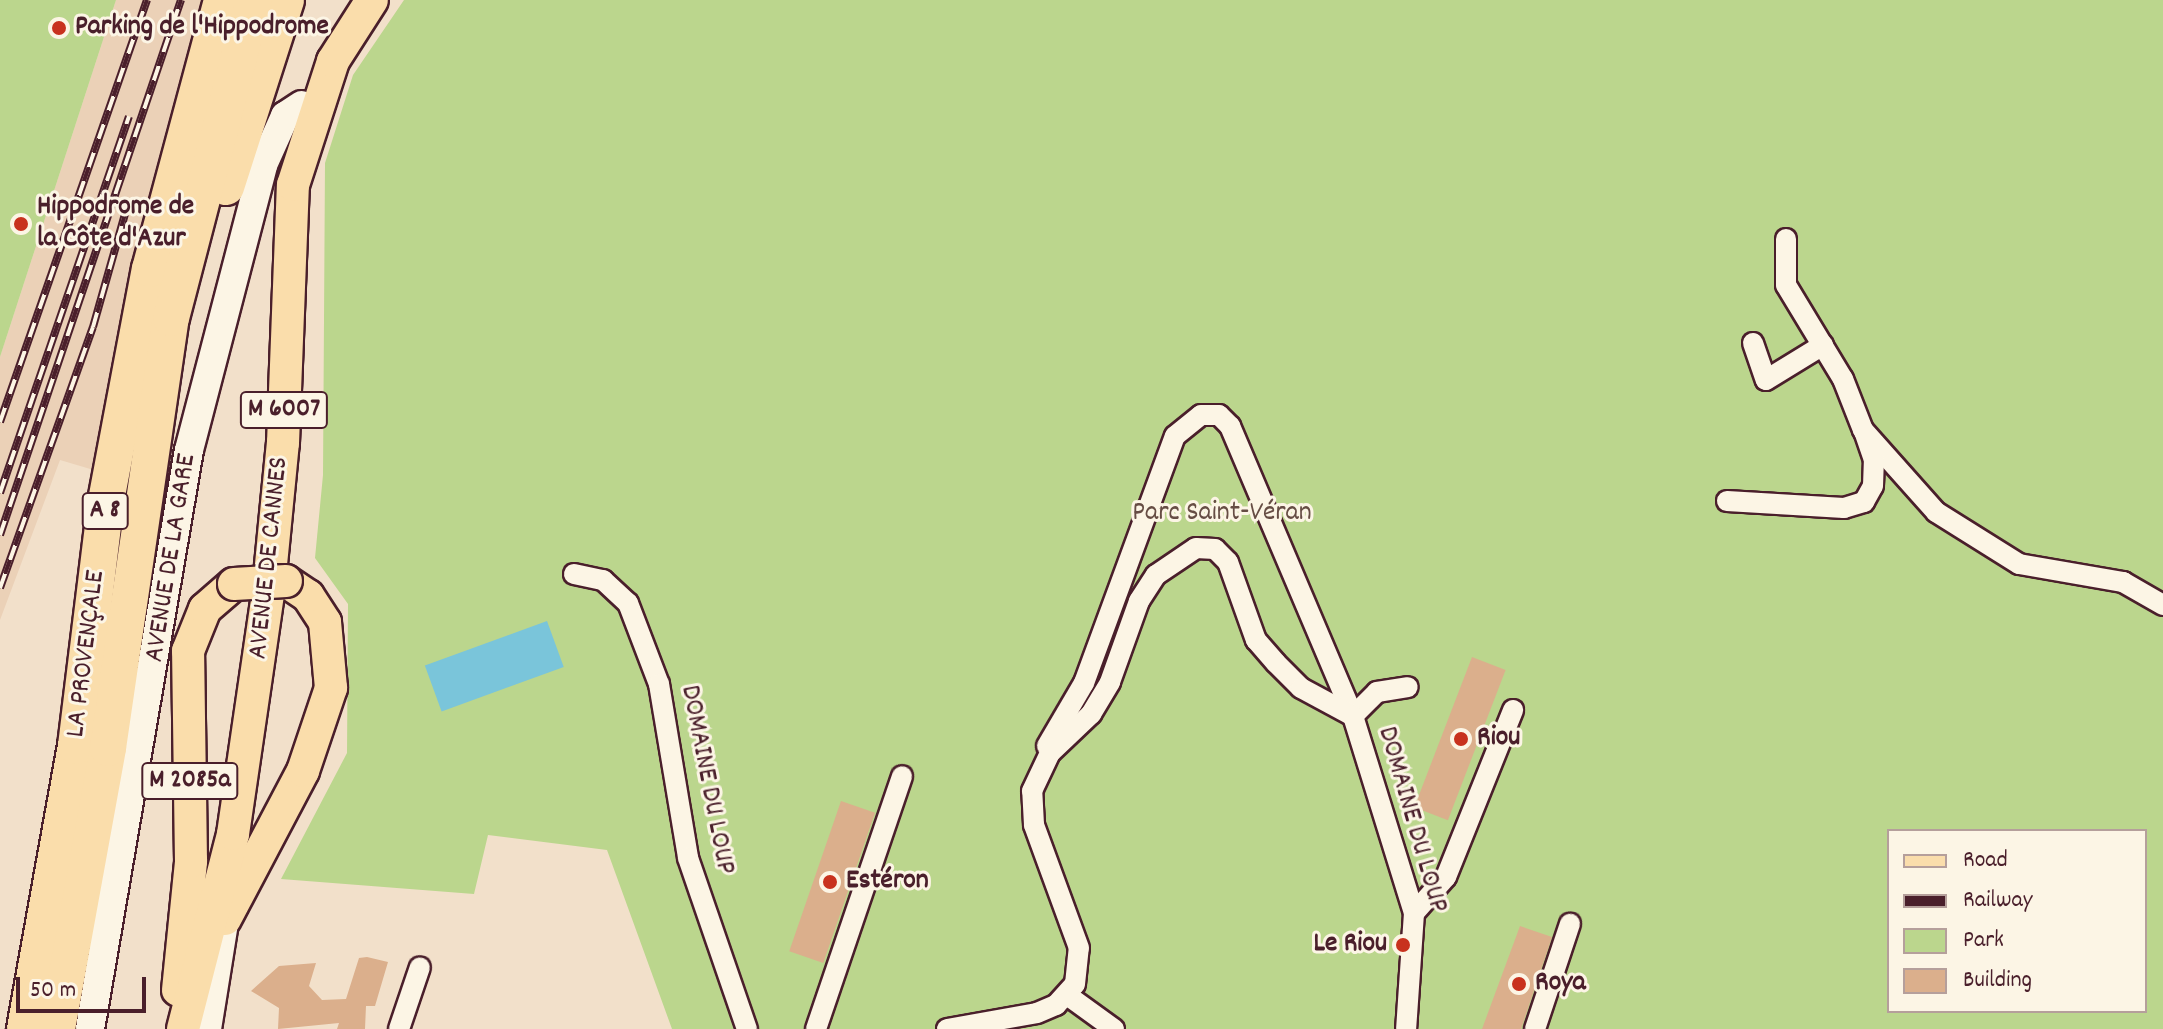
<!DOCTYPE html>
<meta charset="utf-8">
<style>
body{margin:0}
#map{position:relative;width:2163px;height:1029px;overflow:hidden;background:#f2e0ca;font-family:Dekko,sans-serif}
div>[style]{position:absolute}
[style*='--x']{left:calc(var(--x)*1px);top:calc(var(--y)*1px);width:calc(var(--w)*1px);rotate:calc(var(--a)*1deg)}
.built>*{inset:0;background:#ebd1b7}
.green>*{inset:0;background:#bbd68d}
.water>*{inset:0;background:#7ac5da;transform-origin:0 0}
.building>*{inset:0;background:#dbaf8c;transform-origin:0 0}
.roads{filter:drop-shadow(2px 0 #4a1f2b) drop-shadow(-2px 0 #4a1f2b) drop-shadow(0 2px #4a1f2b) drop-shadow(0 -2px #4a1f2b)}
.minor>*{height:20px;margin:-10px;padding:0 10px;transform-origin:10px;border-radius:10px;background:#fcf5e5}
.secondary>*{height:28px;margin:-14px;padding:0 14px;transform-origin:14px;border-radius:14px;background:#fcf5e5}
.primary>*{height:32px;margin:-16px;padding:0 16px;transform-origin:16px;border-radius:16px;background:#faddab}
.motorway>*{height:36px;margin:-18px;padding:0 18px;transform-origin:18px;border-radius:18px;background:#faddab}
.rail>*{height:8px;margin-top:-4px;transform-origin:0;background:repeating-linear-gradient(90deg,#fcf5e5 0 15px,#4a1f2b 0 30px);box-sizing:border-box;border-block:2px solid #4a1f2b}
.bridges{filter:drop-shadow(2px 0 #4a1f2b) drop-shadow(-2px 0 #4a1f2b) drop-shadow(0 2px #4a1f2b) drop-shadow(0 -2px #4a1f2b)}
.primary-bridge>*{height:32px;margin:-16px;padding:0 16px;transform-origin:16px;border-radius:16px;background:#faddab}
.dots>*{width:22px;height:22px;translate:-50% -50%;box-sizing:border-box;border:4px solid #fcf5e5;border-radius:50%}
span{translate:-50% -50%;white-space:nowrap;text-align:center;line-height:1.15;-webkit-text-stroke:6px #fcf5e5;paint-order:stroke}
.shield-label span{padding:2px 6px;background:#fcf5e5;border:2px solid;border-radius:6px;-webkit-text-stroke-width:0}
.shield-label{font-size:26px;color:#4a1f2b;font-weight:700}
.poi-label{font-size:28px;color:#4a1f2b;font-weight:700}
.left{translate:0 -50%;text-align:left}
.right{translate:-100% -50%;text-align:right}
.park-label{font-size:28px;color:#664d44}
.street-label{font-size:28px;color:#4a1f2b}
.legend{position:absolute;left:1887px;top:829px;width:260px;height:184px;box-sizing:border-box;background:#fcf5e5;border:2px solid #b59f9b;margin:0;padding:10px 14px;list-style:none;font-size:24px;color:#4a1f2b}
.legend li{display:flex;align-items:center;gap:16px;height:40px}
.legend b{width:40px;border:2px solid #b59f9b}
.scale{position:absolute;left:16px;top:977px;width:130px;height:36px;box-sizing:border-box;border:4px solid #4a1f2b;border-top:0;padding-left:10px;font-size:24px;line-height:28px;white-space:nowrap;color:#4a1f2b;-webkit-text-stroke:6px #fcf5e5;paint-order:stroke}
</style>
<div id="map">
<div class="built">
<div style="clip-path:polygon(116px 0,202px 0,119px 326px,97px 471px,60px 460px,0 620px,0 357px)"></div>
</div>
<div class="green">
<div style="clip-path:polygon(0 0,116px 0,0 357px)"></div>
<div style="clip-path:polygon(evenodd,404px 0,2163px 0,2163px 1029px,672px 1029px,607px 850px,488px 835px,474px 894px,281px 879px,347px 753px,348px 604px,315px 558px,323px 475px,325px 163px,353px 75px,404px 0,1889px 831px,2145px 831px,2145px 1011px,1889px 1011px,1889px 831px)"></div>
</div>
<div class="water">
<div style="left:547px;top:621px;width:49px;height:130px;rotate:70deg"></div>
</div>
<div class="building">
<div style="left:1472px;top:657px;width:36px;height:161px;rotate:21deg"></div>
<div style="left:841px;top:801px;width:36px;height:159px;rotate:19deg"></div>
<div style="clip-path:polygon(1520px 926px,1552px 937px,1521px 1029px,1482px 1029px)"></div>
<div style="clip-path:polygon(367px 957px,388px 962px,375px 1006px,366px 1006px,365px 1029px,337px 1029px,339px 1023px,278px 1029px,279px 1008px,251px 991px,279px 966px,316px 963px,309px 986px,322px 1000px,346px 999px,359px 958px)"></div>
</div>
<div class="roads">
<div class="minor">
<div style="--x:1786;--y:239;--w:46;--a:90"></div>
<div style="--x:1786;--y:285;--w:110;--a:58.8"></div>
<div style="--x:1843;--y:379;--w:55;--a:68.6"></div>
<div style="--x:1863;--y:430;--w:110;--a:48.3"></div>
<div style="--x:1936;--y:512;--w:98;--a:32.1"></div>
<div style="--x:2019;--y:564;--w:106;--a:9.8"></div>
<div style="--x:2123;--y:582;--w:46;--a:29.9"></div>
<div style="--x:1753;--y:343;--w:39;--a:71"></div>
<div style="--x:1766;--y:380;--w:67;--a:-31.6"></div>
<div style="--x:1727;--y:501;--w:117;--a:3.4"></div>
<div style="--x:1844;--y:508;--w:21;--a:-17"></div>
<div style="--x:1864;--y:502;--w:18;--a:-61"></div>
<div style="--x:1873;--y:486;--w:26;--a:-88"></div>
<div style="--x:1874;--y:460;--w:28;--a:-109"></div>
<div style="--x:574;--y:574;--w:30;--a:12"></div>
<div style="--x:603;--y:580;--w:34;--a:43"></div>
<div style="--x:628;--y:603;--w:87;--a:69.1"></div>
<div style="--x:659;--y:684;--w:176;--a:80.5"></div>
<div style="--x:688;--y:858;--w:181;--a:71"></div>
<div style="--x:1353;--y:716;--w:34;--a:-45"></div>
<div style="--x:1377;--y:692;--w:31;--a:-9"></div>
<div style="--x:1047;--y:746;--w:73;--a:-59.6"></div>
<div style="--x:1084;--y:683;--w:263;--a:-69.8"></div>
<div style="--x:1175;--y:436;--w:33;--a:-39"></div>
<div style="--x:1201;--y:415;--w:18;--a:0"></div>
<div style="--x:1219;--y:415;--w:16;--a:45"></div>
<div style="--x:1230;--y:426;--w:315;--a:67"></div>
<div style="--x:1414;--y:913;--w:48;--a:-48.4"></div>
<div style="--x:1446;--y:877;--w:180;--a:-68.1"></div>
<div style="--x:1067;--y:995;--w:58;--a:35.9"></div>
<div style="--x:399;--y:1029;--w:65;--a:-71.3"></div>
<div style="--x:816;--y:1029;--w:267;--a:-71.2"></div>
<div style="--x:947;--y:1029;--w:91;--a:-10.1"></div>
<div style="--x:1037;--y:1013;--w:21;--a:-23"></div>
<div style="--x:1056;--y:1005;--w:28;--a:-48"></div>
<div style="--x:1075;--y:984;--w:36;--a:-84"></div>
<div style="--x:1079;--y:948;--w:131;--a:-110.1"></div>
<div style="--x:1034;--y:825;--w:34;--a:-93"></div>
<div style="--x:1032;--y:791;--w:42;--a:-64.7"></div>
<div style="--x:1050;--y:753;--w:57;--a:-43.6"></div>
<div style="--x:1091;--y:714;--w:37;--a:-59"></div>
<div style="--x:1110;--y:682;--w:86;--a:-70.3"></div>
<div style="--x:1139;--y:601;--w:31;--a:-57"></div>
<div style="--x:1156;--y:575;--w:48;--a:-34"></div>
<div style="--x:1196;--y:548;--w:19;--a:3"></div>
<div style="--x:1215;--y:549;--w:18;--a:45"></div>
<div style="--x:1228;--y:562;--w:83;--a:70.3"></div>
<div style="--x:1256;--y:640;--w:30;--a:49"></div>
<div style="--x:1276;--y:663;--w:35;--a:45"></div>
<div style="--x:1301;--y:688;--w:59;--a:28.3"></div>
<div style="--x:1353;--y:716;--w:206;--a:72.8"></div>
<div style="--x:1414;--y:913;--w:116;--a:93.9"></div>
<div style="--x:1535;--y:1029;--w:111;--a:-71.6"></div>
</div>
<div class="secondary">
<div style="--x:90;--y:1029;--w:587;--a:-80.3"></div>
<div style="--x:189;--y:450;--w:294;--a:-75.4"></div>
<div style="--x:263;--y:165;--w:54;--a:-65.8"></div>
<div style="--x:285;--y:116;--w:20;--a:-33"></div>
<div style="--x:207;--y:1029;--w:121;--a:-80.9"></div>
</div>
<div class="primary">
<div style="--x:225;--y:919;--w:167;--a:-62.2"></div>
<div style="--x:303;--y:771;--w:88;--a:-71.4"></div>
<div style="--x:331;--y:688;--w:66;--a:-95.2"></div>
<div style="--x:325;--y:622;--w:31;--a:-123"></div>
<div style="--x:308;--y:596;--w:27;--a:-146"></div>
<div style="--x:178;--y:990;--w:130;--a:-84.2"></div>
<div style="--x:191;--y:861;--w:210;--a:-90.8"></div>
<div style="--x:188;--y:651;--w:45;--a:-68"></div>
<div style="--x:205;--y:609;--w:38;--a:-41"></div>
<div style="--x:183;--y:1029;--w:201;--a:-75.6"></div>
<div style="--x:233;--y:834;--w:242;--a:-81.7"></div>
<div style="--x:268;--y:595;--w:153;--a:-84.4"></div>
<div style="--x:283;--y:443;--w:258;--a:-87.8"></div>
<div style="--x:293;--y:185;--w:130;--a:-72.1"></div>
<div style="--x:333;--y:61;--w:72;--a:-57.4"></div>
</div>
<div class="motorway">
<div style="--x:226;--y:187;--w:196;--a:-72.2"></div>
<div style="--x:25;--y:1029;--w:288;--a:-79.8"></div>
<div style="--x:76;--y:746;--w:247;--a:-83"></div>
<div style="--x:106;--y:501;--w:236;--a:-79.3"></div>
<div style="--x:150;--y:269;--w:278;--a:-75"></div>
<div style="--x:57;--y:1029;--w:286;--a:-79.7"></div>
<div style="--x:108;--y:748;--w:435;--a:-81.7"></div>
<div style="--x:171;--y:318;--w:329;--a:-75.4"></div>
</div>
</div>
<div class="rail">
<div style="--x:0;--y:422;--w:447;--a:-70.8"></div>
<div style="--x:0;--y:493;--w:398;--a:-71.1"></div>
<div style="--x:0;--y:535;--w:565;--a:-71.31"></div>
<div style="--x:0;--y:588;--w:277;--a:-70.4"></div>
<div style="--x:93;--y:327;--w:129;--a:-74.2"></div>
</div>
<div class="bridges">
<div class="primary-bridge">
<div style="--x:234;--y:584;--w:52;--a:-3.3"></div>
</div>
</div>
<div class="dots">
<div style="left:59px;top:28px;background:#c8321e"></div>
<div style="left:21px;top:224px;background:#c8321e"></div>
<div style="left:1461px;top:739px;background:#c8321e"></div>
<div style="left:830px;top:882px;background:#c8321e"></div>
<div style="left:1403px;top:945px;background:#c8321e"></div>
<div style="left:1519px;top:984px;background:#c8321e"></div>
</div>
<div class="shield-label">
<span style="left:284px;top:410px">M 6007</span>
<span style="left:105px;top:511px">A 8</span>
<span style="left:190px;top:781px">M 2085a</span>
</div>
<div class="poi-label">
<span class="left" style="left:75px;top:28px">Parking de l'Hippodrome</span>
<span class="left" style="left:37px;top:224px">Hippodrome de<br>la Côte d'Azur</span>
<span class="left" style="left:1477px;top:739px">Riou</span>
<span class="left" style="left:846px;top:882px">Estéron</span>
<span class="right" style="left:1387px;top:945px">Le Riou</span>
<span class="left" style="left:1535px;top:984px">Roya</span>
</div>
<div class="park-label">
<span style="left:1222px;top:514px">Parc Saint-Véran</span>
</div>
<div class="street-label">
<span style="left:172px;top:558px;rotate:-81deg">AVENUE DE LA GARE</span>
<span style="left:270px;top:558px;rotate:-84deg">AVENUE DE CANNES</span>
<span style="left:87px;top:654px;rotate:-83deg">LA PROVENÇALE</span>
<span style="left:706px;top:780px;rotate:79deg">DOMAINE DU LOUP</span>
<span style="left:1411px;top:820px;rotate:74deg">DOMAINE DU LOUP</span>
</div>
<ul class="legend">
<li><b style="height:10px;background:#faddab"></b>Road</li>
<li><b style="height:10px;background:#4a1f2b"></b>Railway</li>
<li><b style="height:22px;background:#bbd68d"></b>Park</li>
<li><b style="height:22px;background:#dbaf8c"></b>Building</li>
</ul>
<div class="scale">50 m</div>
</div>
